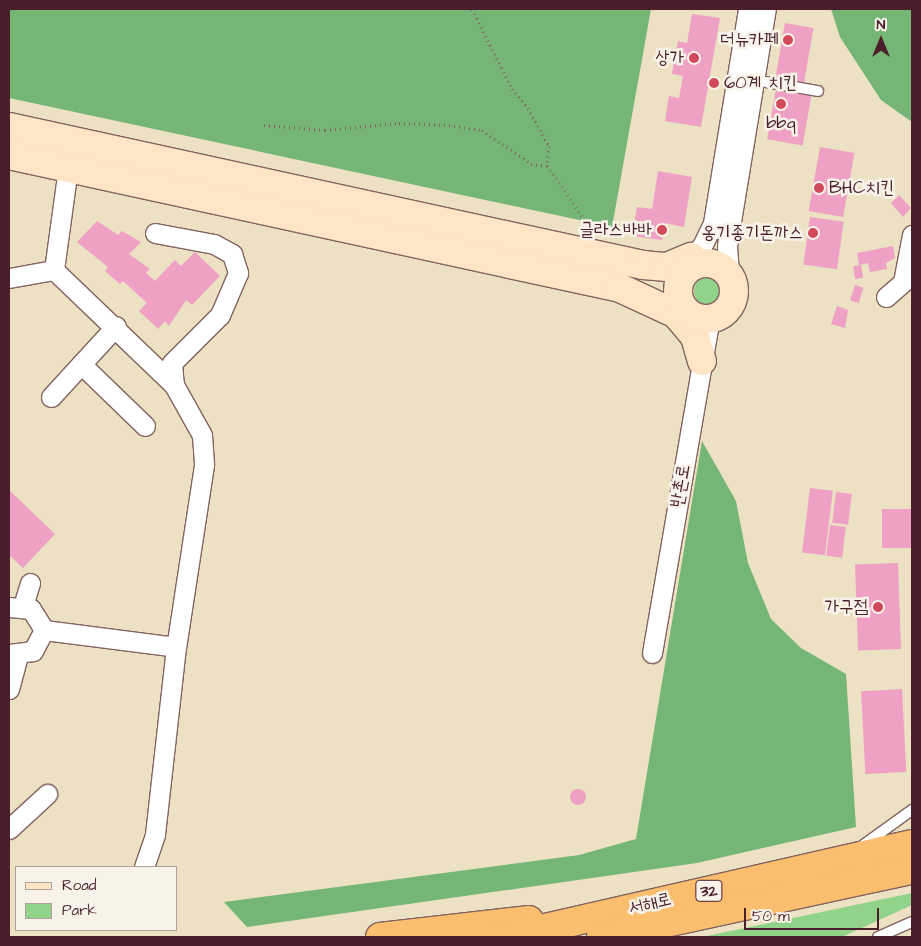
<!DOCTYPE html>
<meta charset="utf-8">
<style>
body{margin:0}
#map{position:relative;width:921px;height:946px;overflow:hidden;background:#ece1c2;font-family:"Architects Daughter","Poor Story",sans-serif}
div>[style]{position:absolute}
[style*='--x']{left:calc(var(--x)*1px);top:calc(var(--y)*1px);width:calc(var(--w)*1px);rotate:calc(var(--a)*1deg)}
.green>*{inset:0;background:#92d38a}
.round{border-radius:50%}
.forest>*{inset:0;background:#75b576}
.building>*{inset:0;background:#eea0c5;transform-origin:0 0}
.path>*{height:3px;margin-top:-1.5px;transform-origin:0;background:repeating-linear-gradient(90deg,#836360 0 1px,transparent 0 5px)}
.roads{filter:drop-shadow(1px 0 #836360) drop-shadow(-1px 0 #836360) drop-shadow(0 1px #836360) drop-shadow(0 -1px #836360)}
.lane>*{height:10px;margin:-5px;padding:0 5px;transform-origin:5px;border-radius:5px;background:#fff}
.street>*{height:19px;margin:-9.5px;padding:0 9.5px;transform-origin:9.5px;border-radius:9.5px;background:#fff}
.secondary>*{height:28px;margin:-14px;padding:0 14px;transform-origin:14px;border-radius:14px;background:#fde5c5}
.secondary>.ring{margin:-14px;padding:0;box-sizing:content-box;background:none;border:28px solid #fde5c5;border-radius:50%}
.highway>*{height:28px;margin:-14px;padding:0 14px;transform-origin:14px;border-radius:14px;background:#fbbe6e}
.dots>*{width:14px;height:14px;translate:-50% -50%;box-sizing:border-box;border:2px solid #f7f3e8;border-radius:50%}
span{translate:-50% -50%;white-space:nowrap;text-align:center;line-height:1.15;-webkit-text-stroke:5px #f7f3e8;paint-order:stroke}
.shield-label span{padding:1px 4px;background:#f7f3e8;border:1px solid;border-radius:4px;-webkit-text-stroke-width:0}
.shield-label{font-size:16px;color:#4a1f2b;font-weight:700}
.poi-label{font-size:18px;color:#4a1f2b}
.right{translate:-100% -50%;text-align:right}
.left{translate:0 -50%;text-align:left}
.street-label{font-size:18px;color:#4a1f2b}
.frame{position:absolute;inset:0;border:10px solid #4a1f2b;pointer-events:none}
.legend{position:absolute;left:15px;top:866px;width:162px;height:65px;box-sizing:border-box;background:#f7f3e8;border:1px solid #b29e9c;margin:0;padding:6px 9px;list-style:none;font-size:15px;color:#4a1f2b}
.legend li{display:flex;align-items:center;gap:10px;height:25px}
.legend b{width:25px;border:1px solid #b29e9c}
.north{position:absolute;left:856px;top:15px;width:50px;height:50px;-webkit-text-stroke:4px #f7f3e8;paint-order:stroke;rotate:0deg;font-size:14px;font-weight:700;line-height:20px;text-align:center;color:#4a1f2b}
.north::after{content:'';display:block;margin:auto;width:18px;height:22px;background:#4a1f2b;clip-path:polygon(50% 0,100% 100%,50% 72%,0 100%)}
.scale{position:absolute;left:744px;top:908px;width:135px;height:22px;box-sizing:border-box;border:2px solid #4a1f2b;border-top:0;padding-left:6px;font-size:15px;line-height:18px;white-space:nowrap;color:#4a1f2b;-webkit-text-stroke:4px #f7f3e8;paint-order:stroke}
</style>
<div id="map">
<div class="green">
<div class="round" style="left:694px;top:277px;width:28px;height:28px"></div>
<div style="clip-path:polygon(912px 893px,912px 905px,842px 937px,702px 937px)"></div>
</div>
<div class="forest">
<div style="clip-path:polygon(9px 9px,651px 9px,612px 227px,9px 98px)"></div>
<div style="clip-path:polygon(831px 9px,912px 9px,912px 122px,881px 100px,840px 37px)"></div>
<div style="clip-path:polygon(702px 441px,736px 501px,748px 563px,771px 619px,801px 648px,846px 674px,856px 827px,697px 863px,247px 927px,224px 902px,579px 855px,636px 839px)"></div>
</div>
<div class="building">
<div style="clip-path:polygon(692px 14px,720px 18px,701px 127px,665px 121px,669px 96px,679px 98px,683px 76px,672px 74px,678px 41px,687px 43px)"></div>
<div style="left:785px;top:23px;width:29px;height:57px;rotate:10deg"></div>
<div style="left:776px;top:89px;width:36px;height:51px;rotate:10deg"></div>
<div style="left:820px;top:147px;width:35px;height:65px;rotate:10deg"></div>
<div style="clip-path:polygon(658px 171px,692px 177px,684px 227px,665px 223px,662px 240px,632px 236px,637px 207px,652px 209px)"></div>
<div style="clip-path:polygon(899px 195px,911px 208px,903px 217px,891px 203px)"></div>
<div style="left:810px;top:217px;width:34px;height:48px;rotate:8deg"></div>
<div style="clip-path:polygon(97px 221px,118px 235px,122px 231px,141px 242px,129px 254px,150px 269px,146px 273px,155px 281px,175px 260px,181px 266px,195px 252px,220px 276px,192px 305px,186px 300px,169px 326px,165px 321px,158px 329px,139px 311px,147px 303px,123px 281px,120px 284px,105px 271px,108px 267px,77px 242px)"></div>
<div style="clip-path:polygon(893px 246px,895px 258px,886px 263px,887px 269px,870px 272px,868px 263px,859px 265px,857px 253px)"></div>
<div style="left:861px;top:265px;width:13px;height:8px;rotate:81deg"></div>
<div style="left:855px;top:285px;width:9px;height:16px;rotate:18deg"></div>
<div style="clip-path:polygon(837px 306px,848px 310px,845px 328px,831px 324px)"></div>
<div style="left:810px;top:488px;width:23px;height:65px;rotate:7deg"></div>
<div style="clip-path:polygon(9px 490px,55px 534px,23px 568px,9px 555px)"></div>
<div style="left:836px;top:492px;width:16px;height:31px;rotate:7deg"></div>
<div style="left:912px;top:509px;width:39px;height:30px;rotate:90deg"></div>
<div style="left:830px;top:525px;width:16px;height:31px;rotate:7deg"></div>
<div style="left:898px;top:563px;width:86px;height:43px;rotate:88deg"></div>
<div style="left:902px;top:689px;width:83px;height:41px;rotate:87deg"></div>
<div class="round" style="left:570px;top:789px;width:16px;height:16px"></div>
</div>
<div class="path">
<div style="--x:472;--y:9;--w:89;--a:63.4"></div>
<div style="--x:512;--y:89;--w:25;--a:50"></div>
<div style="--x:528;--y:108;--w:43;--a:61.1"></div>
<div style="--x:549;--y:146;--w:20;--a:96"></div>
<div style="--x:547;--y:166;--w:80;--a:54.7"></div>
<div style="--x:264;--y:125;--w:61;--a:4.7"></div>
<div style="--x:325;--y:130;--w:74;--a:-5.4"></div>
<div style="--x:399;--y:123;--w:50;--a:2.3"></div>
<div style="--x:449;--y:125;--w:33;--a:9"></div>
<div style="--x:482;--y:130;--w:60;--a:34.8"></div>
<div style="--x:531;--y:164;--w:16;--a:7"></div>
</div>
<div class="roads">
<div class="lane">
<div style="--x:754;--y:80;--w:65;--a:9.8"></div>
<div style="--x:862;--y:846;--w:62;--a:-35.8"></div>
<div style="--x:878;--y:937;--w:37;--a:-24"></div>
</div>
<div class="street">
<div style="--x:155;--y:233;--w:60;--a:10.6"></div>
<div style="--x:214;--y:244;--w:21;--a:29"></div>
<div style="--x:232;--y:254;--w:20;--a:72"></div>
<div style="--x:238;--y:273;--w:46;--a:113.2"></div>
<div style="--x:220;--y:315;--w:68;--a:135"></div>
<div style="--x:172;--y:363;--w:22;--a:85"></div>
<div style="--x:691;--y:257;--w:16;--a:-45"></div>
<div style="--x:702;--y:246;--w:25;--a:-64"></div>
<div style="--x:713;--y:223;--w:217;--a:-80.7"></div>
<div style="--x:54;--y:270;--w:103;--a:-82.2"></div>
<div style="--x:729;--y:274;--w:28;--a:-94"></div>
<div style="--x:727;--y:246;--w:240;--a:-80.7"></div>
<div style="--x:9;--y:278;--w:46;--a:-10.1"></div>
<div style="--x:54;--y:270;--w:166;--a:43.8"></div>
<div style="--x:174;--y:385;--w:57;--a:60.8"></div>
<div style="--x:202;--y:435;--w:30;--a:86"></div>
<div style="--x:204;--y:465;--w:184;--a:98.7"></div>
<div style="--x:886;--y:297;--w:23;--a:-41"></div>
<div style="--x:903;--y:282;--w:48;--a:-79.2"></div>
<div style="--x:81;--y:364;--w:89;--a:44.1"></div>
<div style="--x:51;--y:397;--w:96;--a:-47.5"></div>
<div style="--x:23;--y:606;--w:24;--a:-73"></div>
<div style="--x:9;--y:607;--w:22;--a:5"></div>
<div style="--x:31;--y:609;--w:25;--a:58"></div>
<div style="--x:44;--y:630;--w:24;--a:118"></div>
<div style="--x:33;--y:651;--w:24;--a:173"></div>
<div style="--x:44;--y:630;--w:133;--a:7.3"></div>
<div style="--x:176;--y:647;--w:189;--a:96.4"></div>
<div style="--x:155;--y:835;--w:34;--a:109"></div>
<div style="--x:652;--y:653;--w:340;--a:-80.2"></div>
<div style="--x:9;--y:689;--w:35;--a:-75"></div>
<div style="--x:9;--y:829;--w:52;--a:-42.6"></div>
</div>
<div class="secondary">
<div style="--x:9;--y:127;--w:649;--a:12.28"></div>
<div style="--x:643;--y:265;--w:24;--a:5"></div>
<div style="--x:667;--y:267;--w:26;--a:-23"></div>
<div style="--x:9;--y:155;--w:625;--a:12.28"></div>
<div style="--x:620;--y:288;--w:62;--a:24.9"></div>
<div style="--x:676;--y:314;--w:30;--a:50"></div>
<div style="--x:695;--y:337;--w:25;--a:74"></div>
<div class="ring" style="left:678px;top:263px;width:28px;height:28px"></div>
</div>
<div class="highway">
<div style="--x:380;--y:937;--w:150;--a:-6.5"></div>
<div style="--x:506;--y:937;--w:417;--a:-12.9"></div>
<div style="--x:601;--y:937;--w:318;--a:-12.2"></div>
</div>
</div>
<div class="dots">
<div style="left:788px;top:40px;background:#d1495b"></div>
<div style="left:694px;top:58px;background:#d1495b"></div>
<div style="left:714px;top:83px;background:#d1495b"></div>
<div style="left:781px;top:104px;background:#d1495b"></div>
<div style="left:819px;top:188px;background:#d1495b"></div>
<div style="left:662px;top:230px;background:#d1495b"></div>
<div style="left:813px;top:233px;background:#d1495b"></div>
<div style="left:878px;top:607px;background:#d1495b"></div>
</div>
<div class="shield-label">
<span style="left:709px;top:891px">32</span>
</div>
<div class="poi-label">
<span class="right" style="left:778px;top:40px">더뉴카페</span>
<span class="right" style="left:684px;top:58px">상가</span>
<span class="left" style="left:724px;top:83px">60계 치킨</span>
<span style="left:781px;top:123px">bbq</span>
<span class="left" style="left:829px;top:188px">BHC치킨</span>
<span class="right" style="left:652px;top:230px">글라스바바</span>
<span class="right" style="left:803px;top:233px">옹기종기돈까스</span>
<span class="right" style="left:868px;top:607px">가구점</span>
</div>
<div class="street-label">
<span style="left:681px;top:486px;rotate:-80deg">반촌로</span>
<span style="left:650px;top:904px;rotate:-13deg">서해로</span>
</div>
<div class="frame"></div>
<ul class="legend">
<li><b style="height:6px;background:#fde5c5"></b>Road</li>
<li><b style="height:14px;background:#92d38a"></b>Park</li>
</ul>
<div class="north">N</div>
<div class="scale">50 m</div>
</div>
